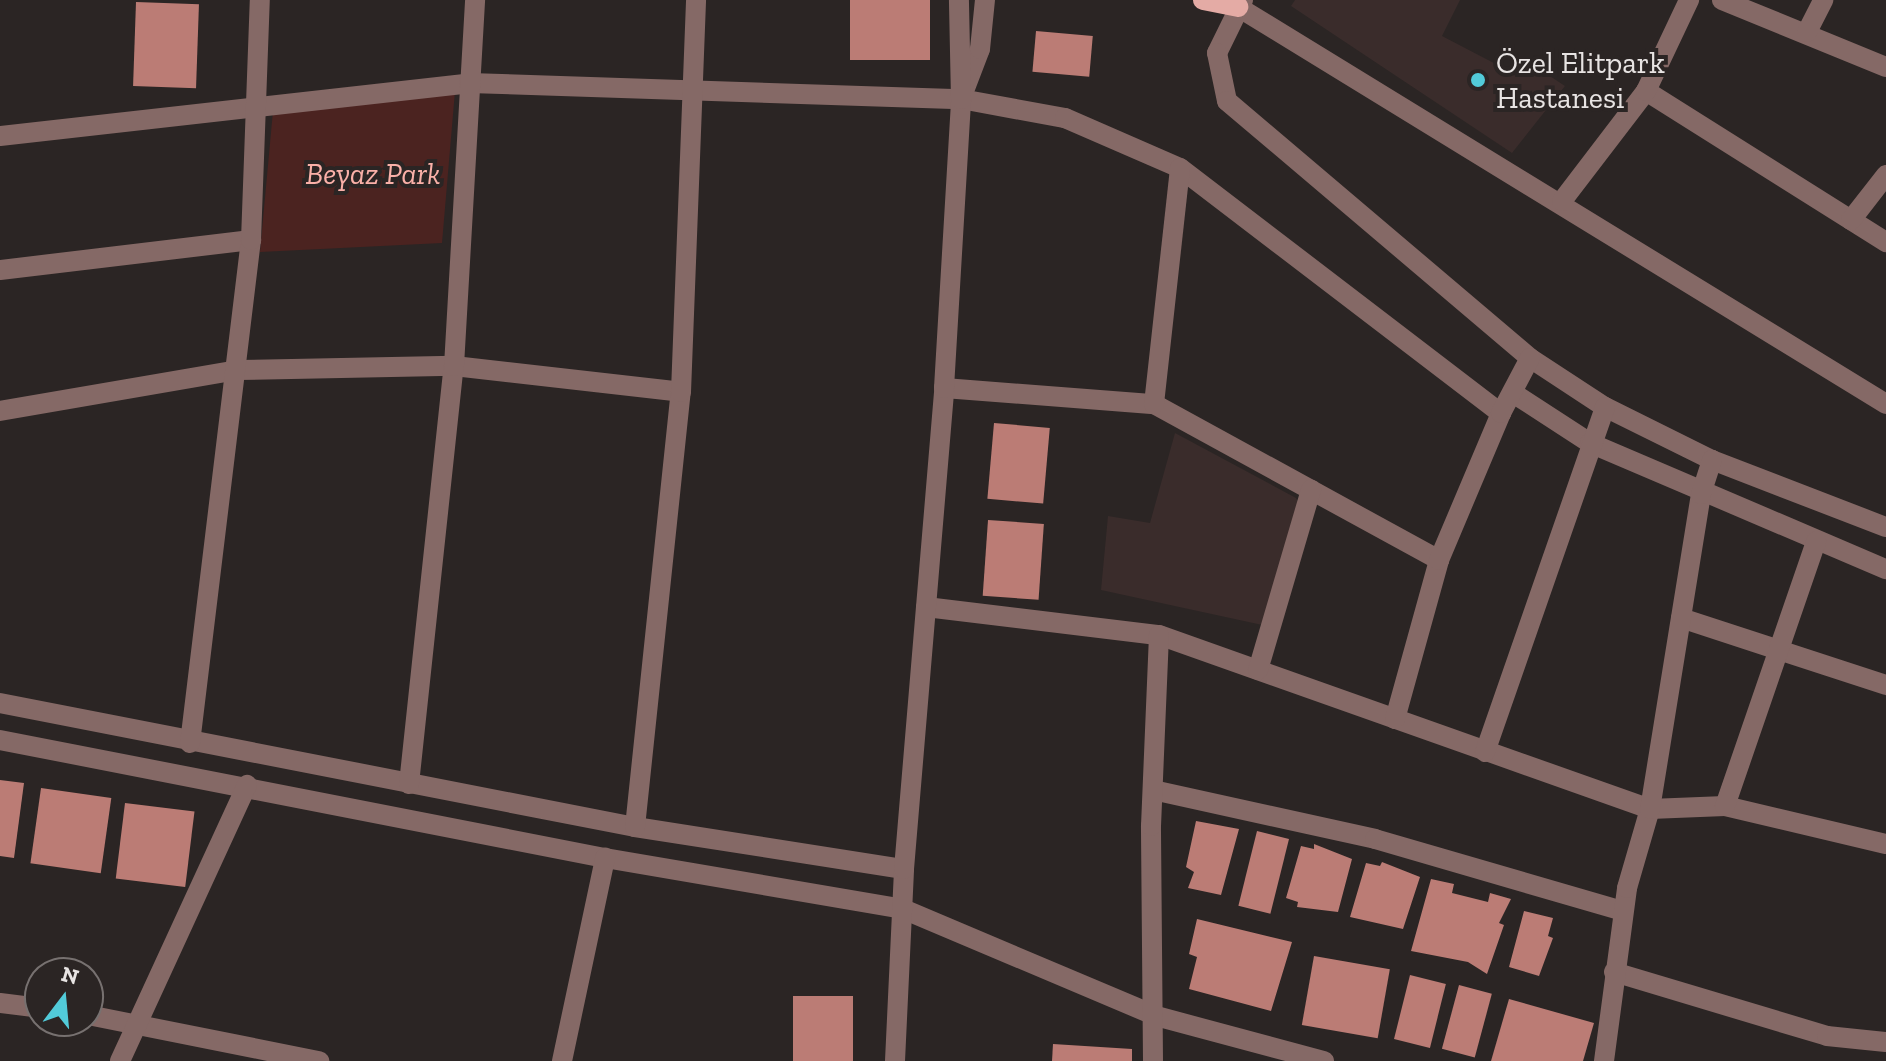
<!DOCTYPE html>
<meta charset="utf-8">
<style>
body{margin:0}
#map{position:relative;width:1886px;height:1061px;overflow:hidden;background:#2b2524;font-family:"Zilla Slab",serif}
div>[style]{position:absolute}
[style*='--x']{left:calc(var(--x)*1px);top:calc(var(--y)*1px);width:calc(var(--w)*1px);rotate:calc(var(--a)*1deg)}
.built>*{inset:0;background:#3a2c2b}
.green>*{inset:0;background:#4b2320}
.building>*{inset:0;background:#bb7c75;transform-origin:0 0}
.minor>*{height:20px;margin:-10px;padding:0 10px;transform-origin:10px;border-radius:10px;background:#856966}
.major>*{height:20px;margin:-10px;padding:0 10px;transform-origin:10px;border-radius:10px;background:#e4aba5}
.dots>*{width:22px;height:22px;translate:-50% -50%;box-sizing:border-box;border:4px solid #2b2524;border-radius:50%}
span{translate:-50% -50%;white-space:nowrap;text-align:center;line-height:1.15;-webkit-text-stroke:8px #2b2524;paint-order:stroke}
.poi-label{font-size:30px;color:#e8e4e3}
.left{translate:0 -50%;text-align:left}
.park-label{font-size:30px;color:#fab0a8;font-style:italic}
.north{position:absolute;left:24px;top:957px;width:80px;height:80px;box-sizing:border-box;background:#2b2524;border:2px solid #777170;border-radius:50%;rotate:16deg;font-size:22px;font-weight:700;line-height:32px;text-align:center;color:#e8e4e3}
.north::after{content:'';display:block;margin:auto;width:28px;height:36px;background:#52cbd9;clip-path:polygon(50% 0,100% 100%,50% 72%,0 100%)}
</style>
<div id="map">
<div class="built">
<div style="clip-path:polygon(1295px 0,1460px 0,1442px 36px,1513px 73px,1524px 59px,1565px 86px,1512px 153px,1291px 6px)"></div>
<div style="clip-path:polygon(1175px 433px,1296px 498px,1302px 509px,1267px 626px,1101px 590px,1108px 516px,1150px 523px)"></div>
</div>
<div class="green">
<div style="clip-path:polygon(455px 91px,442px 243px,260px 252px,273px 111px)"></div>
</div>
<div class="building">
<div style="left:850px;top:0;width:80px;height:60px"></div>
<div style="left:136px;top:2px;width:63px;height:84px;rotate:2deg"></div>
<div style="left:1036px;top:31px;width:57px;height:41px;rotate:5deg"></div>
<div style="left:994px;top:423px;width:56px;height:76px;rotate:5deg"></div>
<div style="left:988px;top:520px;width:56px;height:76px;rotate:4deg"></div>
<div style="clip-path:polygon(0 780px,24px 783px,14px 858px,0 856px)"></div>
<div style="left:41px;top:788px;width:71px;height:76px;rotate:8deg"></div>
<div style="left:125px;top:803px;width:70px;height:76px;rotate:7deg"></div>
<div style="clip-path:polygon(1196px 821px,1239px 829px,1221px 895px,1188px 888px,1194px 872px,1186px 867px)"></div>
<div style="left:1257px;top:831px;width:33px;height:77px;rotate:14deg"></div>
<div style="clip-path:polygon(1314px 844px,1352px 859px,1338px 912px,1297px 907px,1298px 902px,1286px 898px,1301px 846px,1314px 849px)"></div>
<div style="clip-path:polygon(1382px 862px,1420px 877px,1403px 929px,1350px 917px,1366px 863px,1380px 866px)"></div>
<div style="clip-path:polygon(1431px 879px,1454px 884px,1452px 893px,1488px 902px,1490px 893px,1511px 899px,1499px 923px,1504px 925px,1487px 974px,1468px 962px,1411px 951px)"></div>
<div style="clip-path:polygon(1524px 911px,1553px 918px,1548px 936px,1553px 938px,1539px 976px,1509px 967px)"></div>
<div style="clip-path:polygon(1197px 919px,1292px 942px,1271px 1011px,1189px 989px,1197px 957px,1189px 954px)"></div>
<div style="left:1314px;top:956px;width:77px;height:70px;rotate:10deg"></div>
<div style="left:1410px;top:975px;width:37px;height:66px;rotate:14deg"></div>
<div style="left:1459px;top:985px;width:34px;height:66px;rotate:15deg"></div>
<div style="left:793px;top:996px;width:60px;height:65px"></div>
<div style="clip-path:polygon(1509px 999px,1594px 1023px,1583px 1061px,1491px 1061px)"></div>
<div style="clip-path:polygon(1053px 1044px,1132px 1049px,1132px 1061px,1052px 1061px)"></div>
</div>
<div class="minor">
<div style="--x:1243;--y:0;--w:59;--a:116.1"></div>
<div style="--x:1217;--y:53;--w:49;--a:78.2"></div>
<div style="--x:1227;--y:101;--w:397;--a:40.3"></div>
<div style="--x:1530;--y:358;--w:90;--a:33.2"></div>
<div style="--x:1605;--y:407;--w:119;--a:26.4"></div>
<div style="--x:1712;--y:460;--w:186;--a:21.1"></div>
<div style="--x:1722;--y:0;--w:177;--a:22.2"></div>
<div style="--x:1238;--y:7;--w:760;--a:31.49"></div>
<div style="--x:1807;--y:32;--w:36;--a:-63"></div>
<div style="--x:964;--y:91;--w:45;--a:-69.1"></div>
<div style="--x:980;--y:49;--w:49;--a:-84.2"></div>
<div style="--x:1646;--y:91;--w:284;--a:32.2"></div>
<div style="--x:0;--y:136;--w:472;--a:-6.4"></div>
<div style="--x:469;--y:83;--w:492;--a:1.9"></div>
<div style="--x:961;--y:99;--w:106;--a:10.4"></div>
<div style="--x:1065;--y:118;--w:125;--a:23.5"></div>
<div style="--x:1180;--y:168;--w:404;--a:37.4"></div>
<div style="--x:1562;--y:201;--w:138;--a:-52.6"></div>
<div style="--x:1646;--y:91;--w:101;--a:-64.7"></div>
<div style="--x:1851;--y:220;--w:57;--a:-52.1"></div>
<div style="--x:0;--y:270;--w:253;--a:-6.8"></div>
<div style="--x:944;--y:388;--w:211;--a:4.4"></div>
<div style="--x:1154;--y:404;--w:325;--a:28.7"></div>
<div style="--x:1513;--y:393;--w:92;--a:33"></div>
<div style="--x:1590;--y:443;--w:322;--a:23.1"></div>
<div style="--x:1154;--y:404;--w:237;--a:-83.7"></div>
<div style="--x:0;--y:411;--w:241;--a:-9.8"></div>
<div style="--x:237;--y:370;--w:217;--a:-1.1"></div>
<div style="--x:454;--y:366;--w:228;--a:6.5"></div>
<div style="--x:926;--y:607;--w:235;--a:6.9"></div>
<div style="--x:1159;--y:635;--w:521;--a:19.51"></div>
<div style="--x:1650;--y:809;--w:75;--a:-2.3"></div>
<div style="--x:1725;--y:806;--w:165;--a:13.3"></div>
<div style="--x:1681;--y:618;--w:216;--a:18.1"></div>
<div style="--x:1258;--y:670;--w:188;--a:-73.6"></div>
<div style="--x:0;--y:703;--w:647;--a:11.05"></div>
<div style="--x:635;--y:827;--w:272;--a:8.9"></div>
<div style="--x:1395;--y:719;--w:165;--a:-74.5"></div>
<div style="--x:1439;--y:560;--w:160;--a:-67.1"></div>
<div style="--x:1501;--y:413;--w:62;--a:-62.2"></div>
<div style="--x:0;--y:740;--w:616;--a:11.04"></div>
<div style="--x:605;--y:858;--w:302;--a:9.7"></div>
<div style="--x:903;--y:909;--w:275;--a:22.9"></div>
<div style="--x:1156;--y:1016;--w:174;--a:15"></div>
<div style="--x:190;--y:743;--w:507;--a:-83.09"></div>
<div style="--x:251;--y:240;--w:240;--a:-87.9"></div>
<div style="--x:1485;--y:752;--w:365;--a:-70.8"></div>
<div style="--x:409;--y:784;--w:420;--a:-83.9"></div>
<div style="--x:454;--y:366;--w:367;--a:-86.7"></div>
<div style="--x:1153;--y:790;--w:227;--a:12.4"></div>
<div style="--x:1375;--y:839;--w:258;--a:16.2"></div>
<div style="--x:1725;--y:806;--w:280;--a:-71"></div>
<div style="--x:635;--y:827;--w:437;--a:-84"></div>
<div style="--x:681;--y:392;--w:392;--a:-87.8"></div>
<div style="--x:1614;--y:972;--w:222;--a:16.7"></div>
<div style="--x:1827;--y:1036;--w:59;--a:5.8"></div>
<div style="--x:0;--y:1003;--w:40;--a:7.1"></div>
<div style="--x:88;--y:1015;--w:236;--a:11.3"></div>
<div style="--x:120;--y:1061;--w:304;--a:-65.3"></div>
<div style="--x:562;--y:1061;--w:208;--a:-78"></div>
<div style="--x:895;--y:1061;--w:192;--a:-87.3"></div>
<div style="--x:904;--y:869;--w:483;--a:-85.2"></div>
<div style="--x:944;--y:388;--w:289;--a:-86.6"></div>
<div style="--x:961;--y:99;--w:99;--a:-91.2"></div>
<div style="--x:1153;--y:1061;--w:235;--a:-90.5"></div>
<div style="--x:1151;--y:826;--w:191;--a:-87.6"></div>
<div style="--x:1604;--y:1061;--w:175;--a:-82.4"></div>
<div style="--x:1627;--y:888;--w:82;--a:-73.8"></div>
<div style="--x:1650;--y:809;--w:319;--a:-80.8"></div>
<div style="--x:1701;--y:494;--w:36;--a:-72"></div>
</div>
<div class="major">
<div style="--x:1203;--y:0;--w:36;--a:11"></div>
</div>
<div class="dots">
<div style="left:1478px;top:80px;background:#52cbd9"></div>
</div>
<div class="poi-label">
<span class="left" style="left:1496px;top:80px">Özel Elitpark<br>Hastanesi</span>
</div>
<div class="park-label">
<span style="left:373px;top:174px">Beyaz Park</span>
</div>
<div class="north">N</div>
</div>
